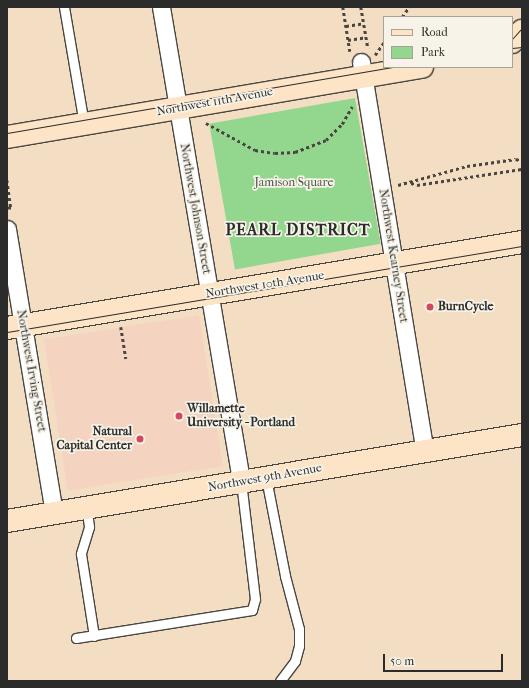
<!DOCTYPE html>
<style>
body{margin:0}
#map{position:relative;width:529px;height:688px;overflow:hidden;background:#f4dec3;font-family:"IM FELL French Canon",serif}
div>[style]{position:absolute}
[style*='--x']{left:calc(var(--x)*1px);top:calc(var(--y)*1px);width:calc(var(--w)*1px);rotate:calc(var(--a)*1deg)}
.built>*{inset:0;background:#f5d3c1;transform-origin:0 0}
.green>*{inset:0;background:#93d68e;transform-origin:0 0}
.path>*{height:2.5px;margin-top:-1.25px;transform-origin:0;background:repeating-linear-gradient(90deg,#494642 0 3px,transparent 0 6px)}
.roads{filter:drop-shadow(1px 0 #494642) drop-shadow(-1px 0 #494642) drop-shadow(0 1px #494642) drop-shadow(0 -1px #494642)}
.lane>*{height:9px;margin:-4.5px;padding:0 4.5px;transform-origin:4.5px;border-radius:4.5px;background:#fff}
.street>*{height:17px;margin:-8.5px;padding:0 8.5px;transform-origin:8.5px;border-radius:8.5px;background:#fff}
.secondary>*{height:22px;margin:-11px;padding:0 11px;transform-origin:11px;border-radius:11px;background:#fee4c6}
.tram>*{height:1px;margin:-0.5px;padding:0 0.5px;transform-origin:0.5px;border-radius:0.5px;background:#2b2b2b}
.dots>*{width:11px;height:11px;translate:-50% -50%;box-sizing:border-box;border:2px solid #f7f3e8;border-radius:50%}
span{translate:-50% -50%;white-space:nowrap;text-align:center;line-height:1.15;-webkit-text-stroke:3.5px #f7f3e8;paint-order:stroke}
.street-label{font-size:12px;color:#2b2b2b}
.park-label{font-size:12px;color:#455644}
.poi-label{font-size:12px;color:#2b2b2b;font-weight:700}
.left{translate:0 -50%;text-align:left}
.right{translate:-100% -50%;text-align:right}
.district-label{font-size:16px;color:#2b2b2b;font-weight:700;letter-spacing:1px}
.frame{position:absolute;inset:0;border:8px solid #2b2b2b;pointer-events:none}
.legend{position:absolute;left:383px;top:16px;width:130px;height:52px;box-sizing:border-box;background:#f7f3e8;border:1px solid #a5a39c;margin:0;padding:5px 7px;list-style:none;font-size:12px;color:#2b2b2b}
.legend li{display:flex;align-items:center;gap:8px;height:20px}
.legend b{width:20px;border:1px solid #a5a39c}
.scale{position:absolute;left:383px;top:654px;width:120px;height:18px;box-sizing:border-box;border:2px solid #2b2b2b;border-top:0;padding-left:5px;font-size:12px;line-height:14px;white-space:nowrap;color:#2b2b2b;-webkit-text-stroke:3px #f7f3e8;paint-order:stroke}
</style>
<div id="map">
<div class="built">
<div style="left:199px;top:315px;width:153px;height:157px;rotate:81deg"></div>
</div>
<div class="green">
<div style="left:355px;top:98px;width:148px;height:148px;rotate:80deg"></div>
</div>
<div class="path">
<div style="--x:343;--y:7;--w:45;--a:81"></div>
<div style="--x:361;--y:7;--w:42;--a:80.3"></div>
<div style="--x:402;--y:17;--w:12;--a:-55"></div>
<div style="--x:346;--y:26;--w:18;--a:-9"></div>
<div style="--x:348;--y:40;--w:18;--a:-9"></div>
<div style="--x:375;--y:55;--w:16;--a:-55"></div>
<div style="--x:206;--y:123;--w:56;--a:28.9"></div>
<div style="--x:255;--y:150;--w:20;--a:9"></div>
<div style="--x:275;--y:153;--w:20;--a:-3"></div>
<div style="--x:295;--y:152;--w:33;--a:-21"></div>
<div style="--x:326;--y:140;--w:23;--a:-45"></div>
<div style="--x:342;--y:124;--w:20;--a:-60"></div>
<div style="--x:7;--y:180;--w:28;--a:82"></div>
<div style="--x:11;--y:208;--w:4;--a:180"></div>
<div style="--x:411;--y:183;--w:6;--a:18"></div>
<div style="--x:417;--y:185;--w:106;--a:-8.7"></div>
<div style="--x:398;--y:185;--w:72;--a:-15.4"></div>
<div style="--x:467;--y:166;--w:49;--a:-8.1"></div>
<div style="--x:516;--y:159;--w:6;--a:18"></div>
<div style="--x:121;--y:327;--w:32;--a:81"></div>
</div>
<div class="roads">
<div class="lane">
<div style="--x:64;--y:7;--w:119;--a:80.3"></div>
<div style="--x:266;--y:478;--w:100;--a:79"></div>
<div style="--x:285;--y:576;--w:55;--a:75.2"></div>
<div style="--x:299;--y:629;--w:17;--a:90"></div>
<div style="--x:299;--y:646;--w:16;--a:105"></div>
<div style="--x:295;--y:661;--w:25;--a:127"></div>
<div style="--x:86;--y:507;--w:20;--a:81"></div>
<div style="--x:89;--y:527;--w:28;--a:107"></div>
<div style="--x:81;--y:554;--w:83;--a:81"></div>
<div style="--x:76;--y:638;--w:178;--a:-9"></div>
<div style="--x:252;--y:610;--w:11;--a:-75"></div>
<div style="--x:255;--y:599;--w:119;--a:-96.8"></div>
</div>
<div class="street">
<div style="--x:161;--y:7;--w:481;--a:80.4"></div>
<div style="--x:361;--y:62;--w:394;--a:80.7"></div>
<div style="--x:7;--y:229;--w:288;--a:80.6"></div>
</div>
<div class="secondary">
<div style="--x:512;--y:42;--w:15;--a:-48"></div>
<div style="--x:7;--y:137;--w:421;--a:-9.6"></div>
<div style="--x:7;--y:328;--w:522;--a:-9.48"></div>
<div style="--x:7;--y:521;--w:522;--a:-9.48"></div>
</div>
</div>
<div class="tram">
<div style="--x:512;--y:39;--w:15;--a:-48"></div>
<div style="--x:512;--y:48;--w:10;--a:-6"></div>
<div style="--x:7;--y:133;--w:394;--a:-9.7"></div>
<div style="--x:7;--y:332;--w:522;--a:-9.48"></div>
</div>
<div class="dots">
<div style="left:430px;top:307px;background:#d1495b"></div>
<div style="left:179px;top:416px;background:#d1495b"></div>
<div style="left:140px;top:439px;background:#d1495b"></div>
</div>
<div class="street-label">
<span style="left:215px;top:102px;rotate:-10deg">Northwest 11th Avenue</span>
<span style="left:195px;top:209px;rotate:80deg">Northwest Johnson Street</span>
<span style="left:393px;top:256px;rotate:81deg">Northwest Kearney Street</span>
<span style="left:265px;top:285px;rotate:-9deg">Northwest 10th Avenue</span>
<span style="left:31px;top:371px;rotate:80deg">Northwest Irving Street</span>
<span style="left:265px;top:478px;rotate:-10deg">Northwest 9th Avenue</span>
</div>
<div class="park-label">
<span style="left:294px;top:183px">Jamison Square</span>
</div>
<div class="poi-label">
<span class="left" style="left:438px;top:307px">BurnCycle</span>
<span class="left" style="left:187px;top:416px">Willamette<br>University - Portland</span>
<span class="right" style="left:132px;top:439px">Natural<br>Capital Center</span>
</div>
<div class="district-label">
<span style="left:298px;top:230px">PEARL DISTRICT</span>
</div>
<div class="frame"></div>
<ul class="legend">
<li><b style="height:5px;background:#fee4c6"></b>Road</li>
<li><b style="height:11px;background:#93d68e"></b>Park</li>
</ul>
<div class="scale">50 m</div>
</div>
